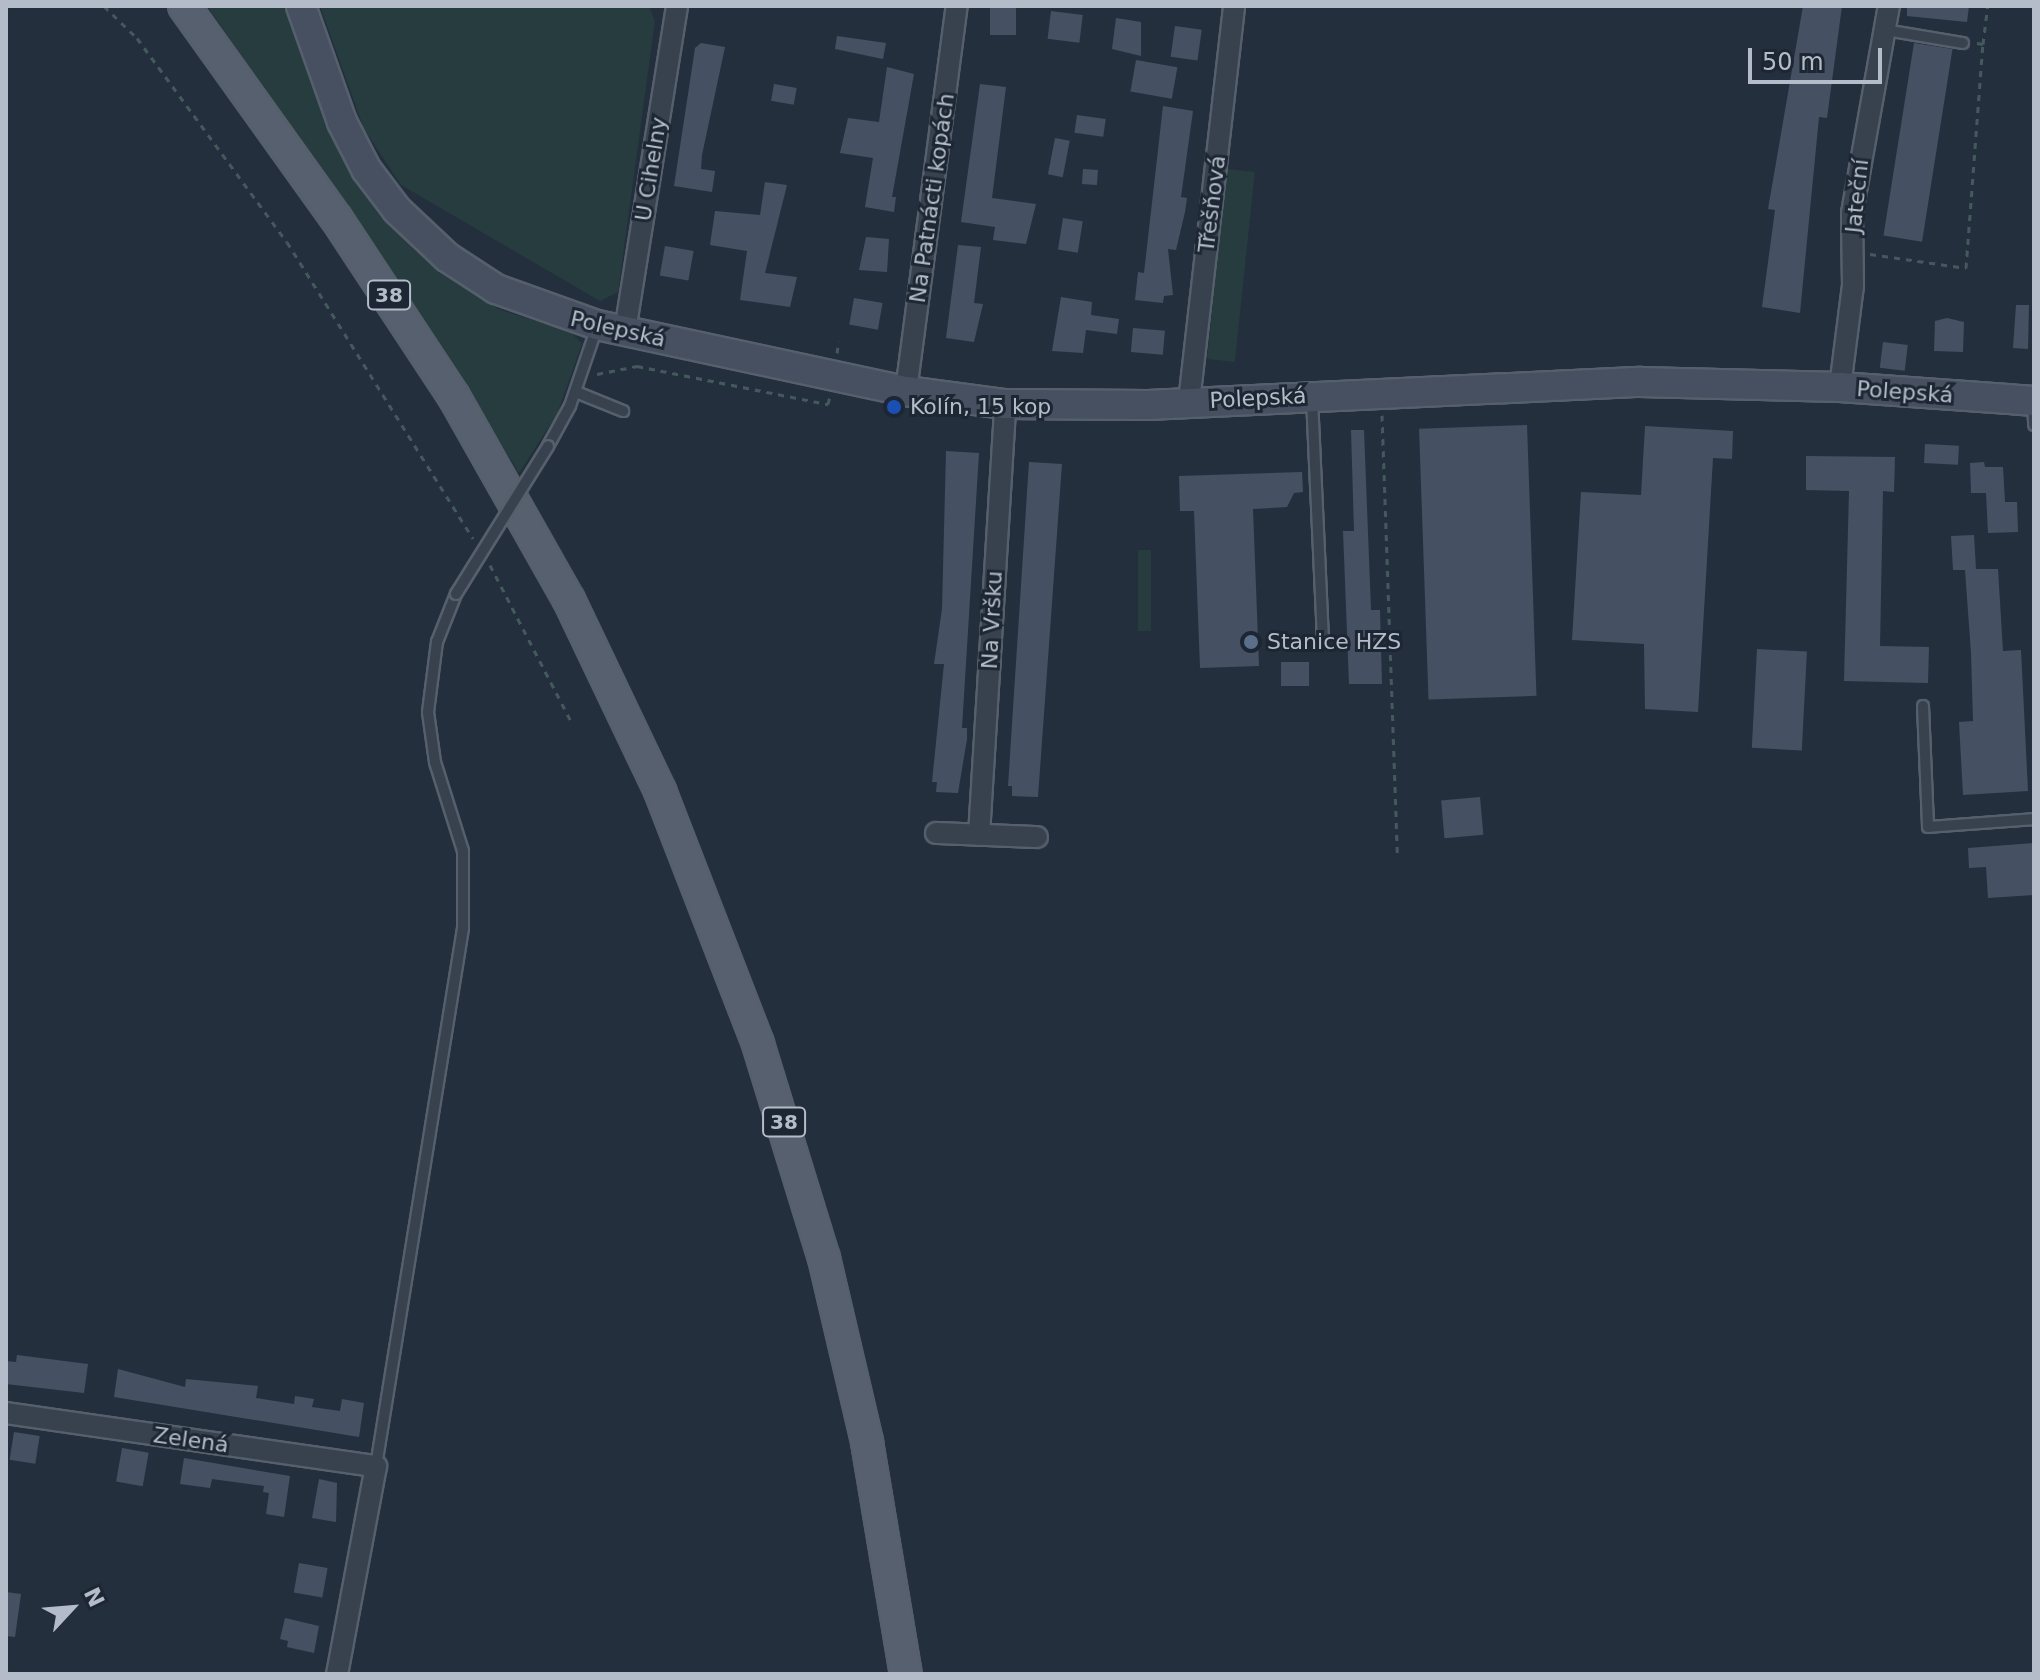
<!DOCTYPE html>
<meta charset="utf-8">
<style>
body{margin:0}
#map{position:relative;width:2040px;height:1680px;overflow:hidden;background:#242f3e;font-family:"DejaVu Sans",sans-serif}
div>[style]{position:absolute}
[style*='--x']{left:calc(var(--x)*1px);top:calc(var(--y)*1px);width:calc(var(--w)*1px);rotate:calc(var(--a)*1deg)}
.green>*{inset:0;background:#263c3f;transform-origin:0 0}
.building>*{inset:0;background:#455162;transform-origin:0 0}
.path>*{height:3px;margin-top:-1.5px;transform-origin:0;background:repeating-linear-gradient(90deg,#44595c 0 6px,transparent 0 12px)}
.roads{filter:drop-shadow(2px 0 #565f6c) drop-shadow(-2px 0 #565f6c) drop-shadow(0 2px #565f6c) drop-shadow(0 -2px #565f6c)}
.lane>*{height:10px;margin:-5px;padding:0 5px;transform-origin:5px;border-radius:5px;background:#38414e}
.street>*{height:20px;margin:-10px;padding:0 10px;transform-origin:10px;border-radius:10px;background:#38414e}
.secondary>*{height:28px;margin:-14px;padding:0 14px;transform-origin:14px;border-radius:14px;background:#465061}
.primary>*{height:30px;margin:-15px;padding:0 15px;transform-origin:15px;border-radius:15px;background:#56606e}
.bridges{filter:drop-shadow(2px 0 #565f6c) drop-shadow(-2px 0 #565f6c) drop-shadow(0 2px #565f6c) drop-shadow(0 -2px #565f6c)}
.lane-bridge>*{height:10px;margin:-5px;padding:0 5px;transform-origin:5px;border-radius:5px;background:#38414e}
.dots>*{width:22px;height:22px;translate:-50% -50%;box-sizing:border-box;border:4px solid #1d2633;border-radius:50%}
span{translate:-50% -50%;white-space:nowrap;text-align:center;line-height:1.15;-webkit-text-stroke:6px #1d2633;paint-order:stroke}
.shield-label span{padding:2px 6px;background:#1d2633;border:2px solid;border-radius:6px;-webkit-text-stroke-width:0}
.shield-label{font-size:20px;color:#b4bcc9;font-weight:700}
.street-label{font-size:22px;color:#b4bcc9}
.poi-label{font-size:22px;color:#b4bcc9}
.left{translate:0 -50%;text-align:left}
.frame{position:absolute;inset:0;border:8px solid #b4bcc9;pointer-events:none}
.north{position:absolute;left:32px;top:1568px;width:80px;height:80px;-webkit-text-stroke:6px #1d2633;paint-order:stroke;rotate:64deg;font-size:22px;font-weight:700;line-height:32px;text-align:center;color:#b4bcc9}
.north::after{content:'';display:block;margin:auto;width:28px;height:36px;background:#b4bcc9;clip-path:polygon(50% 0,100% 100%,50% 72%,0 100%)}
.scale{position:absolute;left:1748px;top:48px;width:134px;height:36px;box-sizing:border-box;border:4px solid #b4bcc9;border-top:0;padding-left:10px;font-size:24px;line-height:28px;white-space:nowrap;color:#b4bcc9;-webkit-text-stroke:6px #1d2633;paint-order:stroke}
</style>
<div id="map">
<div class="green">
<div style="clip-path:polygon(207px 6px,288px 6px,331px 133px,355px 176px,414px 250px,498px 309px,571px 332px,582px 344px,557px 414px,519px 473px,430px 329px)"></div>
<div style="clip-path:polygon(320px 6px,649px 6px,655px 21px,618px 292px,600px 301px,401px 185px,364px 129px)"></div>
<div style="left:1227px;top:169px;width:28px;height:191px;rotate:6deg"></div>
<div style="left:1138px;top:550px;width:13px;height:81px"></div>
</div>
<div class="building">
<div style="left:990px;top:6px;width:26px;height:29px"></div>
<div style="clip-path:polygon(1803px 6px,1842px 6px,1827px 118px,1819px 117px,1800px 313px,1762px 307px,1775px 210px,1768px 209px)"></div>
<div style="clip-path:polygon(1907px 6px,1969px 6px,1967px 22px,1907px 16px)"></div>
<div style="left:1051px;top:11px;width:32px;height:28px;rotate:7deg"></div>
<div style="clip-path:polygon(1116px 18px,1141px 22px,1141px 56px,1112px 49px)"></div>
<div style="left:1175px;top:26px;width:27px;height:31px;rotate:8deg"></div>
<div style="clip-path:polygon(837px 36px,886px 43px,883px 59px,835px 49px)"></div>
<div style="clip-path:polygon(701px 43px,725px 47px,702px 155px,701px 169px,715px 171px,712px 192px,674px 186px,695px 48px)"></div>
<div style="left:1914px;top:43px;width:39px;height:195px;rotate:9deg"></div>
<div style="left:1136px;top:60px;width:42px;height:32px;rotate:10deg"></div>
<div style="clip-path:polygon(887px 67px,914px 74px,892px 197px,896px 197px,894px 212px,865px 207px,873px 158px,840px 153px,848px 118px,879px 122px)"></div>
<div style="left:774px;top:84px;width:23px;height:17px;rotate:10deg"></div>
<div style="clip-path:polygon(980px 84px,1006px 87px,992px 198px,1036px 204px,1026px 244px,993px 240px,995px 227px,961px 222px)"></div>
<div style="clip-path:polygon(1163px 106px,1193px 111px,1181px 197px,1187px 198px,1185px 212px,1176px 250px,1168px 249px,1173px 295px,1164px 296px,1163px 303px,1135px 300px,1138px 272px,1144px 273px)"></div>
<div style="left:1077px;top:115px;width:29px;height:18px;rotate:8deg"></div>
<div style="left:1055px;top:138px;width:15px;height:37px;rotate:11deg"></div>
<div style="left:1083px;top:169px;width:15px;height:15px;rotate:4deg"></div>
<div style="clip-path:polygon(765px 182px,787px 185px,765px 273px,797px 277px,790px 307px,740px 300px,747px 251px,710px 245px,715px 211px,760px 215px)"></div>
<div style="left:1063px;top:218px;width:20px;height:32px;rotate:9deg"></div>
<div style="clip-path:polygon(866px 237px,889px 239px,887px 272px,859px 270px)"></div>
<div style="clip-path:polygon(958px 245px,981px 247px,974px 303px,983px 304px,974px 342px,946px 338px)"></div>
<div style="left:665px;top:246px;width:29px;height:30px;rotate:10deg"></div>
<div style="clip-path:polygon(1061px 297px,1092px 302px,1091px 315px,1119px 319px,1117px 334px,1086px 330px,1083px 353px,1052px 351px)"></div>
<div style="left:854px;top:298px;width:29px;height:27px;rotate:10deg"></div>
<div style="clip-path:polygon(2016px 305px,2029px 305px,2028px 349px,2013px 348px)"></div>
<div style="clip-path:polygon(1947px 318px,1964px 322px,1963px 352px,1934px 351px,1935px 321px)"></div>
<div style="left:1133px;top:328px;width:32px;height:24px;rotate:5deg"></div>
<div style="left:1883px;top:342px;width:25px;height:26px;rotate:7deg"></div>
<div style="left:1527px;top:425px;width:271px;height:108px;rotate:88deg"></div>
<div style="clip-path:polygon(1645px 426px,1733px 431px,1732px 459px,1713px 458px,1698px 712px,1645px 709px,1644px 644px,1572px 640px,1581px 492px,1641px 495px)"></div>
<div style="clip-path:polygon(1351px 430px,1364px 430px,1371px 610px,1380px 610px,1382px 684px,1349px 684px,1343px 531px,1354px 531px)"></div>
<div style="left:1925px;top:444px;width:34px;height:19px;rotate:3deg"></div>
<div style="clip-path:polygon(946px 451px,979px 453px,962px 728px,967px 728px,967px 739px,958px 793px,936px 792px,937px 782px,932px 782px,944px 664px,934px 664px,942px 609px)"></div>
<div style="clip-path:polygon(1806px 456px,1895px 457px,1894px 492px,1883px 491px,1880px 646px,1929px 647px,1928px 683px,1844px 681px,1849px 491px,1806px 490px)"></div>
<div style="clip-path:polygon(1029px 462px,1062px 464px,1038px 797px,1012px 796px,1012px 786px,1008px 786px)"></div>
<div style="clip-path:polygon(1984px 462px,1985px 467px,2003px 467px,2005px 502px,2017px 502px,2018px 532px,1988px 533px,1986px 493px,1971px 493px,1970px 463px)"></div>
<div style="clip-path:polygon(1302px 472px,1303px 492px,1294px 493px,1287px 507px,1253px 509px,1259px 666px,1200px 668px,1194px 511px,1180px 511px,1179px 476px)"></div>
<div style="clip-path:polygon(1974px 535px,1976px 569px,1998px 569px,2003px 651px,2021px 650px,2028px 791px,1963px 795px,1959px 722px,1973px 721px,1971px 653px,1965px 570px,1953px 570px,1951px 536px)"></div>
<div style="left:1757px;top:649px;width:50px;height:99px;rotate:3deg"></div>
<div style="left:1281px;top:662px;width:28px;height:24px"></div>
<div style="left:1480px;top:797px;width:38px;height:39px;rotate:85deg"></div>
<div style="clip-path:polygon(2034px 843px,2034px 895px,1988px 898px,1986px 867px,1969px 868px,1968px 848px)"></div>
<div style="clip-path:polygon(17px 1355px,88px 1364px,84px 1393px,6px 1384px,6px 1361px,16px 1362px)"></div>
<div style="clip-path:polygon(118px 1369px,185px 1387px,186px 1379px,258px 1386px,256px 1398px,294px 1404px,295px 1396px,314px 1399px,312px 1407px,340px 1411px,342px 1399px,364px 1403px,359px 1437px,114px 1397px)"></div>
<div style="left:14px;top:1432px;width:26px;height:28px;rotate:9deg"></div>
<div style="left:122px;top:1448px;width:27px;height:34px;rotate:10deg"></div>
<div style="clip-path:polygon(184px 1458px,290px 1476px,284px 1517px,266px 1514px,269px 1493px,263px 1492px,264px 1486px,212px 1479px,210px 1488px,180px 1484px)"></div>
<div style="clip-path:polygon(319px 1479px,337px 1483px,336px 1522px,312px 1518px)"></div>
<div style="left:299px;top:1563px;width:29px;height:30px;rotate:10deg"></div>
<div style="clip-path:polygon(6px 1592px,21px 1594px,15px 1637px,6px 1636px)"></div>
<div style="clip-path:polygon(285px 1618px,319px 1626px,314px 1653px,287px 1647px,288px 1641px,280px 1639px)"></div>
</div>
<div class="path">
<div style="--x:104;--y:6;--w:46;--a:44.1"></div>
<div style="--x:137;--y:38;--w:253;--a:53.7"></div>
<div style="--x:287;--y:242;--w:350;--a:57.9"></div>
<div style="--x:1983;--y:44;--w:38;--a:-83"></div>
<div style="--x:1870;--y:254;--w:97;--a:8.3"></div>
<div style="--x:1966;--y:268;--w:225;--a:-85.7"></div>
<div style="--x:1983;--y:44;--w:6;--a:-171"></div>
<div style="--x:837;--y:353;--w:12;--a:-81"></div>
<div style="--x:597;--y:374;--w:41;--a:-11.3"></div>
<div style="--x:637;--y:366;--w:195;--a:11.3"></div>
<div style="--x:828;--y:404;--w:8;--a:-76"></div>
<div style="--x:1382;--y:415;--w:439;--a:88"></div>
<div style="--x:490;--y:565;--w:176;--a:62.6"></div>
</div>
<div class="roads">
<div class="lane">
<div style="--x:1885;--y:30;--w:79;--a:9.5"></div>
<div style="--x:576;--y:392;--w:51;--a:22"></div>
<div style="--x:1312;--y:398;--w:238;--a:87.4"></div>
<div style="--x:2033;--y:403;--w:22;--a:87"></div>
<div style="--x:548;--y:446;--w:46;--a:-61.2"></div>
<div style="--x:570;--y:406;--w:83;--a:-71.1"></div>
<div style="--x:1923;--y:706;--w:121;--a:87.6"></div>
<div style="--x:1928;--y:827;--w:106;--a:-4.3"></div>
<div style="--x:376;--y:1466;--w:545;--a:-80.81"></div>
<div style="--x:463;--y:928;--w:77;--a:-90"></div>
<div style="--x:463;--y:851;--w:93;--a:-107.5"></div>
<div style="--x:435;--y:762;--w:50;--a:-98"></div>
<div style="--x:428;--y:712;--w:71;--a:-82.7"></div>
<div style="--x:437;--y:642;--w:52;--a:-68.4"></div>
</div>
<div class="street">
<div style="--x:625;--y:331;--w:329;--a:-80.9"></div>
<div style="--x:1840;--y:387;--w:102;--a:-82.7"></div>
<div style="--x:1853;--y:286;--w:73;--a:-90.8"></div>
<div style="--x:1852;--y:213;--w:210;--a:-79.9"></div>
<div style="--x:906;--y:391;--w:388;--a:-82.5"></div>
<div style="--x:1189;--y:402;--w:399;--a:-83.5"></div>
<div style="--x:936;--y:833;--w:101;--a:2.3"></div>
<div style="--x:979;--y:835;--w:432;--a:-86.5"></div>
<div style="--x:6;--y:1413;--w:374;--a:8.2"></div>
<div style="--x:376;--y:1466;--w:212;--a:100.6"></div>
</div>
<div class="secondary">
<div style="--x:301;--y:6;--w:123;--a:70.5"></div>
<div style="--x:342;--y:122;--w:53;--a:62.9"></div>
<div style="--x:366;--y:169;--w:51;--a:52.9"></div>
<div style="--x:397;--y:210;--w:69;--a:43.2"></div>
<div style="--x:447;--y:257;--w:59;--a:33.1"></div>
<div style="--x:496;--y:289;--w:107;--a:19.6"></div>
<div style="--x:597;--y:325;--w:316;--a:12.1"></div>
<div style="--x:906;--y:391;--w:100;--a:7.5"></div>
<div style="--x:1005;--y:404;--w:143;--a:0.4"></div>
<div style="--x:1148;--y:405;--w:493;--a:-2.7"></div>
<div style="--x:1640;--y:382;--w:200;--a:1.4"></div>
<div style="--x:1840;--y:387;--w:195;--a:4.1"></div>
</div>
<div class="primary">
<div style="--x:184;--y:6;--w:261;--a:54.4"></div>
<div style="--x:336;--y:218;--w:214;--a:56.6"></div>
<div style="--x:454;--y:397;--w:233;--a:60.5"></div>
<div style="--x:569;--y:600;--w:212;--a:64.5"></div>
<div style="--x:660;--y:791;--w:271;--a:68.8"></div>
<div style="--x:758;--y:1044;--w:224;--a:72.9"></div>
<div style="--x:824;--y:1258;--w:189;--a:76.8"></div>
<div style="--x:867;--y:1442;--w:235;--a:80.5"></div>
</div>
</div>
<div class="bridges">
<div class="lane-bridge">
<div style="--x:456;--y:594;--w:174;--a:-58.1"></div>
</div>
</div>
<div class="dots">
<div style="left:894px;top:407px;background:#1a4fb4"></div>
<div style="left:1251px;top:642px;background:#5c6f8a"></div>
</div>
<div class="shield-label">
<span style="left:389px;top:295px">38</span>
<span style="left:784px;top:1122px">38</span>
</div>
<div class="street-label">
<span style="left:651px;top:169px;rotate:-81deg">U Cihelny</span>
<span style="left:1857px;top:196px;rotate:-84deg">Jateční</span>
<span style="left:932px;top:198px;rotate:-82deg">Na Patnácti kopách</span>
<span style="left:1212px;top:204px;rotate:-83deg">Třešňová</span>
<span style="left:618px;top:329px;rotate:13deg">Polepská</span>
<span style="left:1905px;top:392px;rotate:4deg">Polepská</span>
<span style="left:1258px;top:398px;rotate:-3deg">Polepská</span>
<span style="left:992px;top:620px;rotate:-87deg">Na Vršku</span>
<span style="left:191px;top:1440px;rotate:8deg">Zelená</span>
</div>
<div class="poi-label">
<span class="left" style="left:910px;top:407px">Kolín, 15 kop</span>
<span class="left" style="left:1267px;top:642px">Stanice HZS</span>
</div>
<div class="frame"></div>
<div class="north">N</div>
<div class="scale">50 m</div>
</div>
